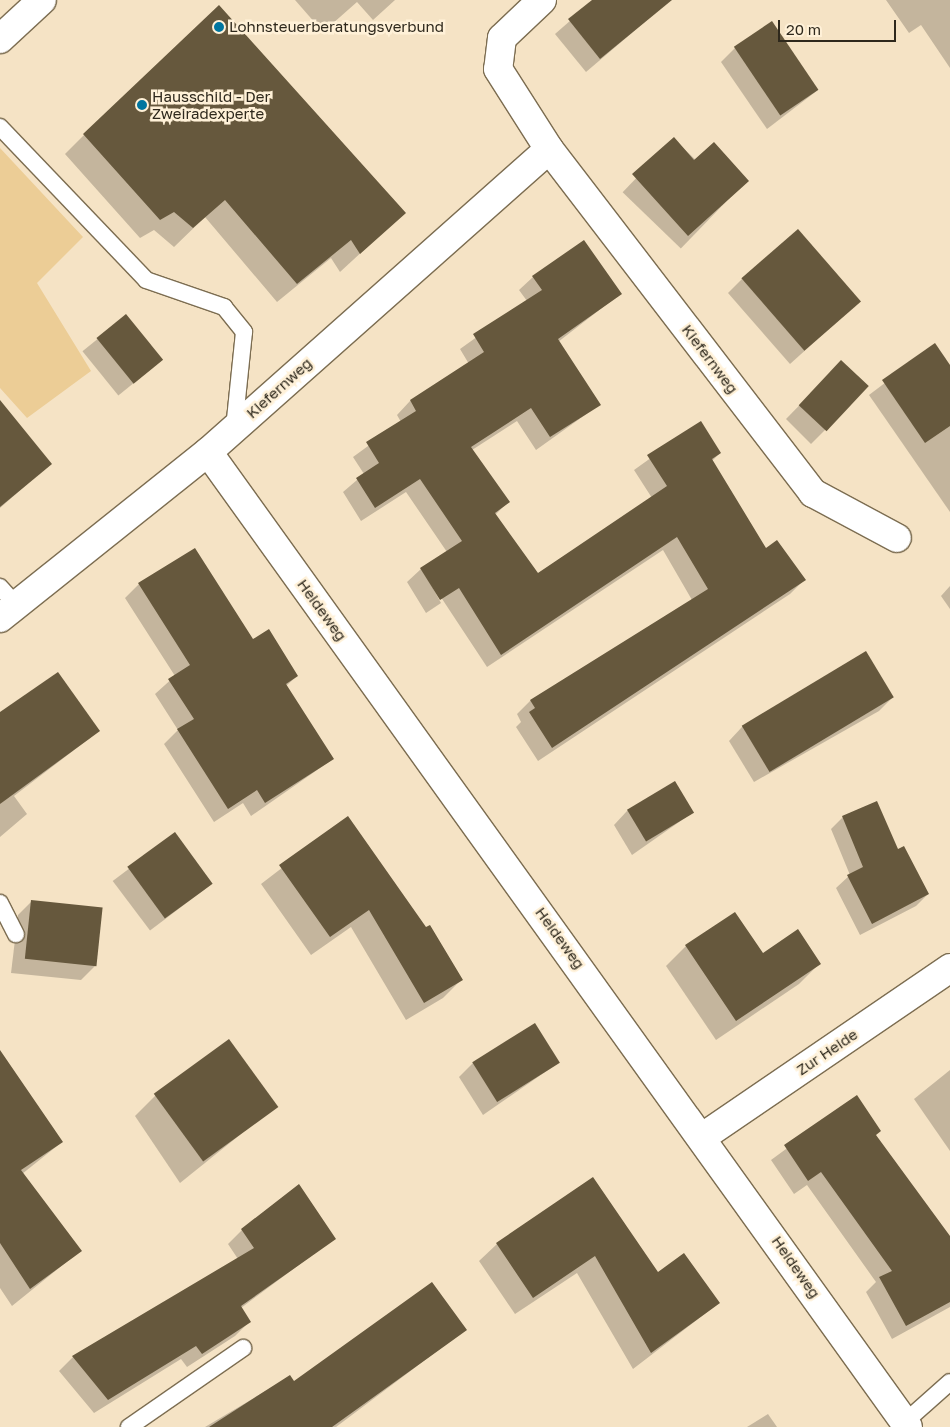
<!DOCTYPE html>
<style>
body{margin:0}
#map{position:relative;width:950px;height:1427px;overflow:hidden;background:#f5e3c5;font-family:"Golos Text",sans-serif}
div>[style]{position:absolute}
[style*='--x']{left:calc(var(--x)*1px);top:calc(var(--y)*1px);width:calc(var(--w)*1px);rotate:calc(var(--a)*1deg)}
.green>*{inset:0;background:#eccd96}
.shadow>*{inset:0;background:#0003;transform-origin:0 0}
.building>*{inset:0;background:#66583d;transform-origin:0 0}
.roads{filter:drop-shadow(1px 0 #7c6d51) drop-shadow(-1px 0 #7c6d51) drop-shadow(0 1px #7c6d51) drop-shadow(0 -1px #7c6d51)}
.service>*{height:16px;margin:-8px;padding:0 8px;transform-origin:8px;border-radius:8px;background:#fff}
.minor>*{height:28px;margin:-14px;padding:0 14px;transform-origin:14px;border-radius:14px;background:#fff}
.primary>*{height:28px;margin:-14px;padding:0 14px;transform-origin:14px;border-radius:14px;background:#fff}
.dots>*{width:14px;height:14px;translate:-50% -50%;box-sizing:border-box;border:2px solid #fff1d8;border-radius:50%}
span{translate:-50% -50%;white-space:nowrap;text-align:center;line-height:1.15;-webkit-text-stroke:5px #fff1d8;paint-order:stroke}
.poi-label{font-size:15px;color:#2e281c}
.left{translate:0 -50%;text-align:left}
.street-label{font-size:15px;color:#2e281c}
.scale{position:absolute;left:778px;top:20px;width:118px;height:22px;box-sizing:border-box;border:2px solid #2e281c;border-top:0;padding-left:6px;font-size:15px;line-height:18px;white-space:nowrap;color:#2e281c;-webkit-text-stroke:4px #fff1d8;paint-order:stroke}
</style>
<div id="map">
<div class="green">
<div style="clip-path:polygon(0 148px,83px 237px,37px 283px,91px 371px,27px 418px,0 388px)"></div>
</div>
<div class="shadow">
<div style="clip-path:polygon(295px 0,395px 0,373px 20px,357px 2px,323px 32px)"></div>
<div style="clip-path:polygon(594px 0,652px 0,660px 9px,586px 72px,555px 34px)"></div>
<div style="clip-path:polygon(886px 0,950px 0,950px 68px,921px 25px,909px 33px)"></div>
<div style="clip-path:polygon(735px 48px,818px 90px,767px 129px,721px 62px)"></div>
<div style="clip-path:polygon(84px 135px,404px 213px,340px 272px,331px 258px,277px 302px,205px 217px,174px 247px,154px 230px,140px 238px,65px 154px)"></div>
<div style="left:674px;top:139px;width:81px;height:74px;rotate:44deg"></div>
<div style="clip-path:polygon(533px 277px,620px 294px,558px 342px,599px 405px,536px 450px,517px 421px,472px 450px,508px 502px,495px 515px,537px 574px,652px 498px,634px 470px,701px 422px,720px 453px,712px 461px,766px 550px,804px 580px,790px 594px,538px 761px,516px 727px,521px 722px,517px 714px,530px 701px,692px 600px,663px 550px,487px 667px,423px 570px,441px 603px,426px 613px,407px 582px,421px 569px,447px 552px,406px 492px,361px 521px,343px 492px,364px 474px,353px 457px,401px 422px,397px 415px,410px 401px,469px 364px,460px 349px,527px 301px,519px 290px)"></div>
<div style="clip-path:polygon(742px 279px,859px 302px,790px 364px,728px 293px)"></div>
<div style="left:126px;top:316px;width:57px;height:56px;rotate:51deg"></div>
<div style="clip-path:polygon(935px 345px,950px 366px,950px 512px,869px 395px)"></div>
<div style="clip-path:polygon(828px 376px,825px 430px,811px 444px,786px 419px)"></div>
<div style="clip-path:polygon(0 431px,51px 463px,0 508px)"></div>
<div style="clip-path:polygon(139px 584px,253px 641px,297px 676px,286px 686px,333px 759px,251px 816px,243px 803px,214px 822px,164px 744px,178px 730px,155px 694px,175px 676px,125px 598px)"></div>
<div style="clip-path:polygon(950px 586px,950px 609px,941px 596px)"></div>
<div style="clip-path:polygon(865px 653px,893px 697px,879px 711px,754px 782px,729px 741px,742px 727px)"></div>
<div style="clip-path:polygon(0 713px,99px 731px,14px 796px,27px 814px,0 837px)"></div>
<div style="clip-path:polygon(674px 783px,692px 813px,632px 855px,614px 825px,627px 811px)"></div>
<div style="clip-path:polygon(843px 817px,897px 851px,928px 894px,916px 906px,860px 935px,836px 888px,850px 875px,831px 829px)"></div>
<div style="clip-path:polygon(347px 818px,461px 980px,443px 998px,406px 1020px,351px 927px,311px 955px,261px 884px)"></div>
<div style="left:175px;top:834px;width:62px;height:78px;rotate:53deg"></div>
<div style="clip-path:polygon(32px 901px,95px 966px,81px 980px,11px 973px,18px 915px)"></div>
<div style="clip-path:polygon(686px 946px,819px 964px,799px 984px,716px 1040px,666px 966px)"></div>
<div style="clip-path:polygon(0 1056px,62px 1142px,22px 1174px,80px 1251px,12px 1306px,0 1288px)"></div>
<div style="clip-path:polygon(473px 1063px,558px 1063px,483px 1115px,459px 1077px)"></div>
<div style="clip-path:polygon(950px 1070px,950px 1151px,914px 1099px)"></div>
<div style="clip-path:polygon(155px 1096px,276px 1106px,180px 1183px,135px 1116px)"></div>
<div style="clip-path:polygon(857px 1097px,875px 1136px,950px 1238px,950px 1307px,892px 1339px,866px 1292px,876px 1282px,807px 1185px,794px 1194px,771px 1160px)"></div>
<div style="clip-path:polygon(593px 1178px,657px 1274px,719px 1303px,633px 1369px,577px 1273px,515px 1314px,479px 1261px,497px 1244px)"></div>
<div style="clip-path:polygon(242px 1230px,335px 1238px,241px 1308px,249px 1322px,235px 1336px,187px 1367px,181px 1359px,94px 1413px,59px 1371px,73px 1357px,238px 1259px,228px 1244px)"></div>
<div style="clip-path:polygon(465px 1330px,336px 1427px,205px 1427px,289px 1377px,294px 1383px)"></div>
<div style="clip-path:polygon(768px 1414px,777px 1427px,747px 1427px)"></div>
</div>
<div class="building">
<div style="clip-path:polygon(592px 0,672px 0,600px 59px,568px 19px)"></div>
<div style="clip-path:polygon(219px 5px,406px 213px,360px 254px,351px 240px,297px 284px,225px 200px,193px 228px,174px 212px,160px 220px,83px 134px)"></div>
<div style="left:772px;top:21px;width:83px;height:46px;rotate:56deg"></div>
<div style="clip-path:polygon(674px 137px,694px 160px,714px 142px,749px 181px,688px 236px,632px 174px)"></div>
<div style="left:798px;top:229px;width:96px;height:75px;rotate:49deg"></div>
<div style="clip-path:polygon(584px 240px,622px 294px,558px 339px,601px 405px,550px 437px,531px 408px,471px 447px,510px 502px,495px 513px,538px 573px,667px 486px,647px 455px,701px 421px,721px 453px,712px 459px,766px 548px,777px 540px,806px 580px,552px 748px,529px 712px,535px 708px,530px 700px,708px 589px,677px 537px,501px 655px,459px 588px,440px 600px,420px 568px,462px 541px,420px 479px,375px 508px,356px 478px,379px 463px,366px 442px,416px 411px,410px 400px,484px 352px,473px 334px,542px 290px,532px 276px)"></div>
<div style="left:126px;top:314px;width:59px;height:38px;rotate:51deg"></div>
<div style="clip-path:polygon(935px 343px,950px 365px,950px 426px,925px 443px,882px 380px)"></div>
<div style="left:841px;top:360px;width:38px;height:62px;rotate:43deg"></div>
<div style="clip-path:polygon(0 400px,52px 464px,0 507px)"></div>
<div style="clip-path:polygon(195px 548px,253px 639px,269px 629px,298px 676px,286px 684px,334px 759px,265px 803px,257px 790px,228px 809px,177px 729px,194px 719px,168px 679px,190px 665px,138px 583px)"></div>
<div style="left:866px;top:651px;width:54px;height:145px;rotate:59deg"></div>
<div style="clip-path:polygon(58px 672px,100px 731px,0 804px,0 712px)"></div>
<div style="left:675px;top:781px;width:37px;height:56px;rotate:59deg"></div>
<div style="clip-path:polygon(877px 801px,898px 849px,904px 846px,929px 894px,872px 924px,847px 875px,863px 867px,842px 816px)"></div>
<div style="clip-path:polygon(348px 816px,426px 927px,430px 925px,463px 980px,424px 1003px,369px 910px,330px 937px,279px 865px)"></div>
<div style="left:175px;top:832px;width:64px;height:59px;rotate:54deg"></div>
<div style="left:31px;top:900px;width:72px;height:59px;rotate:6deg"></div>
<div style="clip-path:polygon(735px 912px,763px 953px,798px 929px,821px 964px,736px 1021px,685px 945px)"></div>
<div style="left:535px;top:1023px;width:47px;height:74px;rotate:58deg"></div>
<div style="left:229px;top:1039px;width:84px;height:93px;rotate:54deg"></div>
<div style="clip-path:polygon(0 1050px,63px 1142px,21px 1170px,82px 1251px,30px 1289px,0 1243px)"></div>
<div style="clip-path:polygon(857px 1095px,881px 1131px,876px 1135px,950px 1236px,950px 1302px,906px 1326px,879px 1277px,892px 1271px,821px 1172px,808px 1181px,784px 1145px)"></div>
<div style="clip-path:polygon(593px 1177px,658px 1272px,684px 1253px,720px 1303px,651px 1353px,595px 1256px,533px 1298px,496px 1243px)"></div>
<div style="clip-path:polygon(299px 1184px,336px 1239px,241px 1306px,251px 1322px,202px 1354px,196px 1346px,108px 1400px,72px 1356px,254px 1248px,241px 1229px)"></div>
<div style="clip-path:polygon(432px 1282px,467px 1330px,332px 1427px,209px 1427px,290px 1375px,294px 1381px)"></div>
</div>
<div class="roads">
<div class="service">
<div style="--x:0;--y:127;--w:211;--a:46.3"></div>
<div style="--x:146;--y:280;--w:83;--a:19.1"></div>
<div style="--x:224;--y:307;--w:32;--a:51"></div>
<div style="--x:244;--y:332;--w:97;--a:95.9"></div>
<div style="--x:0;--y:587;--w:24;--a:48"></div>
<div style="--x:0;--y:903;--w:35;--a:63"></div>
<div style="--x:905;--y:1422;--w:60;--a:-41.6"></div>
<div style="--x:129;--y:1427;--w:139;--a:-34.7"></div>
</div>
<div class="minor">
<div style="--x:542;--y:0;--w:55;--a:136.5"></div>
<div style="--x:502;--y:38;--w:31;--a:97"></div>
<div style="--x:498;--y:69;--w:95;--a:57.5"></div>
<div style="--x:208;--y:452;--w:1200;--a:54.32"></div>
<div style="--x:0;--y:618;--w:266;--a:-38.6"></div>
<div style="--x:208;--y:452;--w:456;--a:-41.6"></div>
<div style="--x:549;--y:149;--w:434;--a:52.5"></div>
<div style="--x:813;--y:493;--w:95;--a:28.2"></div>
<div style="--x:704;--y:1136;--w:298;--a:-34.3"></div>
</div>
<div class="primary">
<div style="--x:0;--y:39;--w:57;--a:-42.9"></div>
</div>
</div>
<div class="dots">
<div style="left:219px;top:27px;background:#00759f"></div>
<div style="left:142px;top:105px;background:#00759f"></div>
</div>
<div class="poi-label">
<span class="left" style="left:229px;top:27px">Lohnsteuerberatungsverbund</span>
<span class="left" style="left:152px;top:105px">Hausschild - Der<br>Zweiradexperte</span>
</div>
<div class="street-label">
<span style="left:710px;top:359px;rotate:53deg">Kiefernweg</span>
<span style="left:279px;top:388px;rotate:-42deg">Kiefernweg</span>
<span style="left:322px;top:610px;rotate:54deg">Heideweg</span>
<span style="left:560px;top:938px;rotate:54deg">Heideweg</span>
<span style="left:827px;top:1052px;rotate:-34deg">Zur Heide</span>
<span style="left:796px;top:1267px;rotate:55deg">Heideweg</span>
</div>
<div class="scale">20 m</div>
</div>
